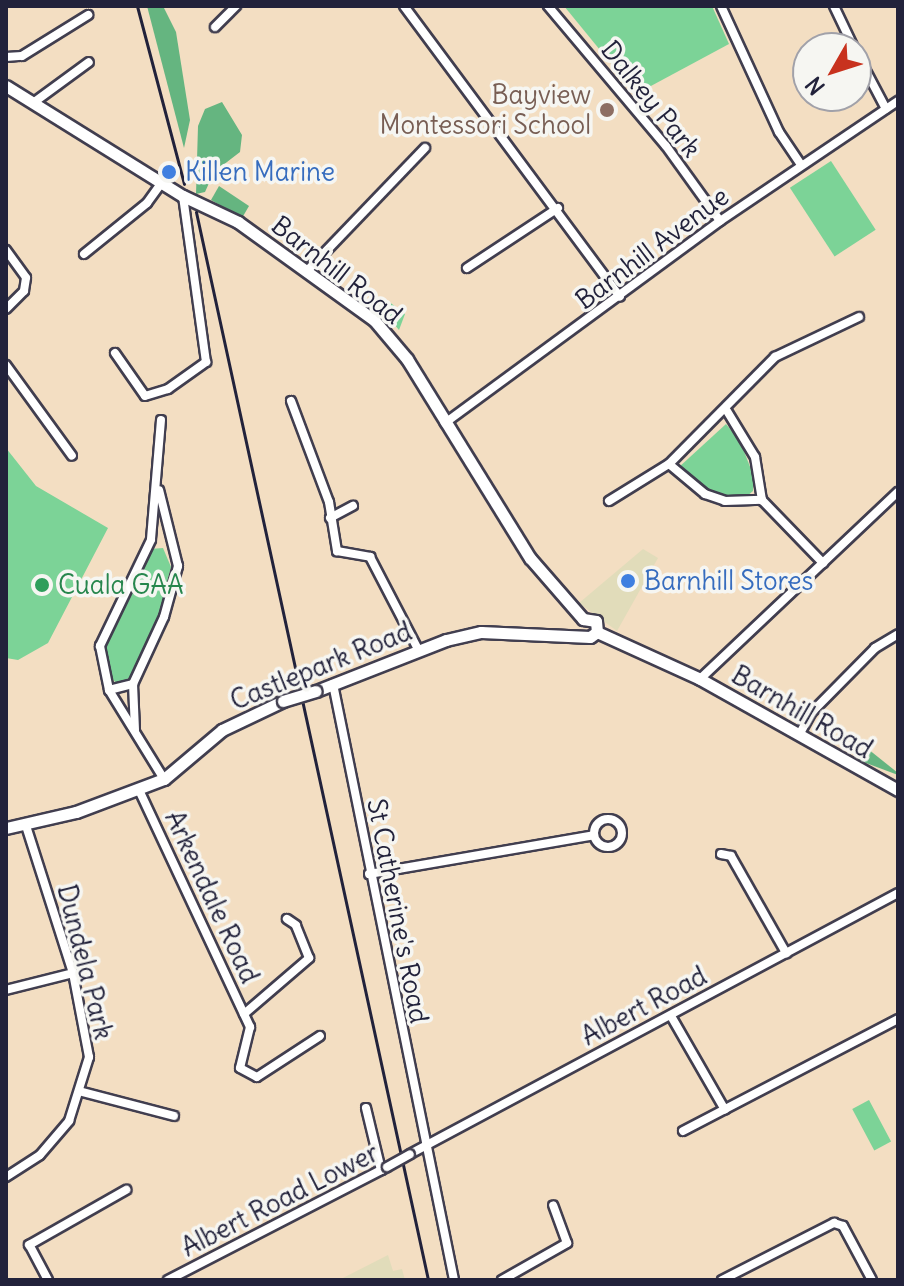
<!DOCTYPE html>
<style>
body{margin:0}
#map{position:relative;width:904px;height:1286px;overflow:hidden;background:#f3dec2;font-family:Delius,sans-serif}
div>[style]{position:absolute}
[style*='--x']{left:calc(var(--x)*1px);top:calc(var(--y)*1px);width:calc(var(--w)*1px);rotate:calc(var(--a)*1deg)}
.built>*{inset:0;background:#e1dcba}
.green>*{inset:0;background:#7cd397;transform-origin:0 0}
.forest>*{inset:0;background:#65b580}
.roads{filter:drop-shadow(2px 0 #413e4f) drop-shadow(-2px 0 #413e4f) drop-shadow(0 2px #413e4f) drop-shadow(0 -2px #413e4f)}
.street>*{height:8px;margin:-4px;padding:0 4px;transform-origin:4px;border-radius:4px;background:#fff}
.street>.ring{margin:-4px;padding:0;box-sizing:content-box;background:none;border:8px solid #fff;border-radius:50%}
.secondary>*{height:11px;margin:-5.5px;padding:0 5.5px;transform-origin:5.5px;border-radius:5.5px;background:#fff}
.rail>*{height:3px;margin:-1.5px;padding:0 1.5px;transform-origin:1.5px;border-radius:1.5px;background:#22223b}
.bridges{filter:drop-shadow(2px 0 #413e4f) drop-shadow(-2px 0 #413e4f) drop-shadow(0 2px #413e4f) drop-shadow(0 -2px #413e4f)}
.street-bridge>*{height:8px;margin:-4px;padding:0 4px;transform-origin:4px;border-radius:4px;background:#fff}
.secondary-bridge>*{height:11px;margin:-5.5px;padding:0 5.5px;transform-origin:5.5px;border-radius:5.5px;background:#fff}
.dots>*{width:22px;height:22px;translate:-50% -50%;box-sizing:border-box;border:4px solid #f6f6f2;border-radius:50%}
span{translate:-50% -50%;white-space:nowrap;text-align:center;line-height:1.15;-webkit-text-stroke:7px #f6f6f2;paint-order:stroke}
.education-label{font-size:26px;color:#785e54}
.right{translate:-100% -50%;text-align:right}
.street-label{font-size:26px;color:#22223b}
.shop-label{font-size:26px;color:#366cbe}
.left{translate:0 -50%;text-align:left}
.leisure-label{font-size:26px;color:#27864d}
.frame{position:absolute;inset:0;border:8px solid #22223b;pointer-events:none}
.north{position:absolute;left:792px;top:32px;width:80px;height:80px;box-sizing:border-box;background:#f6f6f2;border:2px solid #a1a1a9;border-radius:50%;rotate:231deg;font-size:22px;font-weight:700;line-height:32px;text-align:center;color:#22223b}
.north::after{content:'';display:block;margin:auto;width:28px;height:36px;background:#c8321e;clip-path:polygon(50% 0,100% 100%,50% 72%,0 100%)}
</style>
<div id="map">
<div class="built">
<div style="clip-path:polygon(643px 549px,658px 558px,617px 631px,579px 603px)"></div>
<div style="clip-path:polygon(388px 1255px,393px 1271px,402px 1269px,405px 1280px,339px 1280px)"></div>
</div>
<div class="green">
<div style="clip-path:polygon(564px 6px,712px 6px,729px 44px,636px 94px)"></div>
<div style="left:831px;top:161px;width:82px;height:49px;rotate:57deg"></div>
<div style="clip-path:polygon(388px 301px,405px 314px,399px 330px,379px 306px)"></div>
<div style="clip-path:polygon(726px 424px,740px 441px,754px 477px,753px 491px,746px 497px,713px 494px,696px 486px,678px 468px)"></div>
<div style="clip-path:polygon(6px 448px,36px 486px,108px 528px,48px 643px,18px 660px,6px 658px)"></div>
<div style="clip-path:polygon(163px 548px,171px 567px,159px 616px,133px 676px,117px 684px,109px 675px,104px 641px,150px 549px)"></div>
<div style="left:869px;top:1100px;width:47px;height:19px;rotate:62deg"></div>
</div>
<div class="forest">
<div style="clip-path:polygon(147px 6px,163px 6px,176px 32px,190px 120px,184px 148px)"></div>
<div style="clip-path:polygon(222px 102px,242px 135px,240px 152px,214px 172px,205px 192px,196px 194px,198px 126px,205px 109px)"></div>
<div style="clip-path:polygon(219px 186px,249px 206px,242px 218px,211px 200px)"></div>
<div style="clip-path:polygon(868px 749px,898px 773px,898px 775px,858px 760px)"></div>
</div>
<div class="roads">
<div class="street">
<div style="--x:404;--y:6;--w:362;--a:53.4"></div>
<div style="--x:548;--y:6;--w:183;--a:49.9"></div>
<div style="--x:666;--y:146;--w:92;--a:54.2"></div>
<div style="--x:721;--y:6;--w:139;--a:65.3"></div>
<div style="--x:779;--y:132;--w:40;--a:56"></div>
<div style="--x:834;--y:6;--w:47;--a:64.5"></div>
<div style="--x:215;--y:27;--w:30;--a:-45"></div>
<div style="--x:856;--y:52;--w:64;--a:62.2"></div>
<div style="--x:6;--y:57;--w:16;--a:-4"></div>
<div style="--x:22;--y:56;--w:78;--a:-31.8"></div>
<div style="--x:33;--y:103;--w:69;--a:-36.2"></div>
<div style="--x:6;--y:250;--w:34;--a:54"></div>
<div style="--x:26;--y:278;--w:13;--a:99"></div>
<div style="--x:24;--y:291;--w:25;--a:135"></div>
<div style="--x:84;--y:254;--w:81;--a:-39"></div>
<div style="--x:147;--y:203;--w:26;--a:-54"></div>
<div style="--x:467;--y:268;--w:109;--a:-33.4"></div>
<div style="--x:306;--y:272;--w:172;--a:-46.2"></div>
<div style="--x:115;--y:353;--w:52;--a:55.1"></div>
<div style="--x:145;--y:396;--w:24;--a:-17"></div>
<div style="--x:168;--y:389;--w:47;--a:-35.4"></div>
<div style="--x:206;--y:362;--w:168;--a:-97.9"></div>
<div style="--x:6;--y:365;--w:112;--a:54"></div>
<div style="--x:291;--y:401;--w:108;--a:69.4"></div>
<div style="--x:329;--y:502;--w:50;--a:80.7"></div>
<div style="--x:337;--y:551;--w:34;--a:10"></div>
<div style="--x:370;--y:557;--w:106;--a:62.5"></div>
<div style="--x:727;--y:411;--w:54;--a:58.7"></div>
<div style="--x:755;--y:457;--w:44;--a:80.8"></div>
<div style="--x:161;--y:420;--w:120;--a:94.8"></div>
<div style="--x:151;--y:540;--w:118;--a:115.7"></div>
<div style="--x:100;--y:646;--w:45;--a:78.4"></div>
<div style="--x:109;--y:690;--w:105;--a:58.3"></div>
<div style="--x:445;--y:423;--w:341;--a:-36.3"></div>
<div style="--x:720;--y:221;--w:215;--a:-34"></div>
<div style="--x:669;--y:464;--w:47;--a:39.8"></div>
<div style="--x:705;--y:494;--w:21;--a:19"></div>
<div style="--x:725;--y:501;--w:37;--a:-2"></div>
<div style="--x:762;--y:500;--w:88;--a:45.9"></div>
<div style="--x:609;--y:501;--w:70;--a:-31.7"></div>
<div style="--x:669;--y:464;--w:151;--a:-45.3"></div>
<div style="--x:775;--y:357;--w:93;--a:-25.5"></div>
<div style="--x:330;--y:518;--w:26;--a:-28"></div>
<div style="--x:700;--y:679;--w:272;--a:-43.4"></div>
<div style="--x:333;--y:684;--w:608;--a:78.52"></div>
<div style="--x:109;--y:690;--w:25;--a:-14"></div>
<div style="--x:135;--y:730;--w:46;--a:-92.5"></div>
<div style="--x:133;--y:684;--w:74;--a:-65.2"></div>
<div style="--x:164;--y:617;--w:53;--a:-74.6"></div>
<div style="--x:178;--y:566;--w:78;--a:-104"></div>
<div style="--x:799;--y:735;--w:25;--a:-61"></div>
<div style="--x:811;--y:713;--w:91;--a:-45.4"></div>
<div style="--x:875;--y:648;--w:27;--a:-31"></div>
<div style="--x:139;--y:790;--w:262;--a:64.9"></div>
<div style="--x:250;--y:1027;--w:42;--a:103.7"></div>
<div style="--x:240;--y:1068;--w:19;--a:28"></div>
<div style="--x:257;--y:1077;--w:75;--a:-33.1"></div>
<div class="ring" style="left:594px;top:819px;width:20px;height:20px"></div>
<div style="--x:721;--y:854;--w:10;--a:11"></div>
<div style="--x:731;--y:856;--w:112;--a:60.4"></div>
<div style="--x:369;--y:874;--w:228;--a:-9.8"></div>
<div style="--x:6;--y:990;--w:69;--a:-14.2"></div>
<div style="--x:244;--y:1014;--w:86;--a:-40.7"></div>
<div style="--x:309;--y:958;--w:35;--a:-112"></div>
<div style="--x:296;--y:925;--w:11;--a:-146"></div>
<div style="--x:671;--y:1016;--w:108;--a:60.1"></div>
<div style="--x:82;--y:1092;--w:95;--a:14.6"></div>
<div style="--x:366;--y:1108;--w:64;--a:76.4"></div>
<div style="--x:683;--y:1131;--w:242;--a:-27.5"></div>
<div style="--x:410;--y:1154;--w:553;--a:-28.14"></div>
<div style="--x:6;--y:1177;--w:40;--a:-32.9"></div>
<div style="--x:40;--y:1155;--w:45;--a:-49.5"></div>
<div style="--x:69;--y:1121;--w:67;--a:-72.6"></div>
<div style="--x:89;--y:1057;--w:86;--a:-100.8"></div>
<div style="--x:73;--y:973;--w:157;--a:-107.7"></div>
<div style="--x:48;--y:1280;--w:40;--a:-118"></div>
<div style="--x:29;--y:1245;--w:112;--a:-29.6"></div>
<div style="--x:168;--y:1280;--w:246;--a:-27.3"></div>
<div style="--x:502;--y:1280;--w:75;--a:-29.6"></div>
<div style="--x:567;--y:1243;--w:40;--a:-110.2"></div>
<div style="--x:722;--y:1280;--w:126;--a:-27"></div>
<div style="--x:834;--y:1223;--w:9;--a:18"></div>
<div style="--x:843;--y:1226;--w:61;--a:61.8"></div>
</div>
<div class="secondary">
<div style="--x:6;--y:86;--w:208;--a:31.9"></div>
<div style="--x:183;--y:196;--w:61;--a:25.3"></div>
<div style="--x:238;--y:222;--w:168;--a:35.8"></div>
<div style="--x:374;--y:320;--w:51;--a:49.8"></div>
<div style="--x:407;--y:359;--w:234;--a:58.3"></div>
<div style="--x:530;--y:558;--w:81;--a:49"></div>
<div style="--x:583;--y:619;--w:13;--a:9"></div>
<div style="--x:596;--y:621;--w:11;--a:85"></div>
<div style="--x:597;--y:632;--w:113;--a:24.5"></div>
<div style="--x:700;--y:679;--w:227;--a:29.3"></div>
<div style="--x:316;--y:691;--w:140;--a:-21.4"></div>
<div style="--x:446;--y:640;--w:36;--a:-13"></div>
<div style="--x:481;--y:632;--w:109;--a:2.6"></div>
<div style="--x:590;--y:637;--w:9;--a:-36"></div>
<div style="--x:6;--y:828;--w:72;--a:-12.9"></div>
<div style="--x:76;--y:812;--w:94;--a:-20.6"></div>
<div style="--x:164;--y:779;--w:76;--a:-40.2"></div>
<div style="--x:222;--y:730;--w:68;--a:-25.4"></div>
</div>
</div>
<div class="rail">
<div style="--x:137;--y:6;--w:184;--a:75.2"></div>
<div style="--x:196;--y:212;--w:1093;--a:77.74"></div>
</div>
<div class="bridges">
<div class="street-bridge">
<div style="--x:387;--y:1167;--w:26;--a:-29"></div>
</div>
<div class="secondary-bridge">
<div style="--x:283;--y:701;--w:34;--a:-17"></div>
</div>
</div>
<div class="dots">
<div style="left:607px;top:110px;background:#8d6e63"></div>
<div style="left:169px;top:172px;background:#3f7fe0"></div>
<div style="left:628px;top:581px;background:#3f7fe0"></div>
<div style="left:42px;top:585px;background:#2e9e5b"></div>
</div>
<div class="education-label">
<span class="right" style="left:591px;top:110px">Bayview<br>Montessori School</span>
</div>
<div class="street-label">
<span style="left:651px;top:99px;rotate:51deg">Dalkey Park</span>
<span style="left:652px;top:248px;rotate:-37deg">Barnhill Avenue</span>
<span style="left:337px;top:270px;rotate:38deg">Barnhill Road</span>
<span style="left:321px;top:666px;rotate:-22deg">Castlepark Road</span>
<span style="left:802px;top:712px;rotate:30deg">Barnhill Road</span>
<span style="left:212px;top:897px;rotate:65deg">Arkendale Road</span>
<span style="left:398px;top:911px;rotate:79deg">St Catherine's Road</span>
<span style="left:85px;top:962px;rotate:76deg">Dundela Park</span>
<span style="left:644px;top:1006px;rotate:-28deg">Albert Road</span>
<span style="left:280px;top:1200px;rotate:-27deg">Albert Road Lower</span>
</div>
<div class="shop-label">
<span class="left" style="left:185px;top:172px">Killen Marine</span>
<span class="left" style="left:644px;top:581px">Barnhill Stores</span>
</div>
<div class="leisure-label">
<span class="left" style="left:58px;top:585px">Cuala GAA</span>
</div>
<div class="frame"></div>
<div class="north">N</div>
</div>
